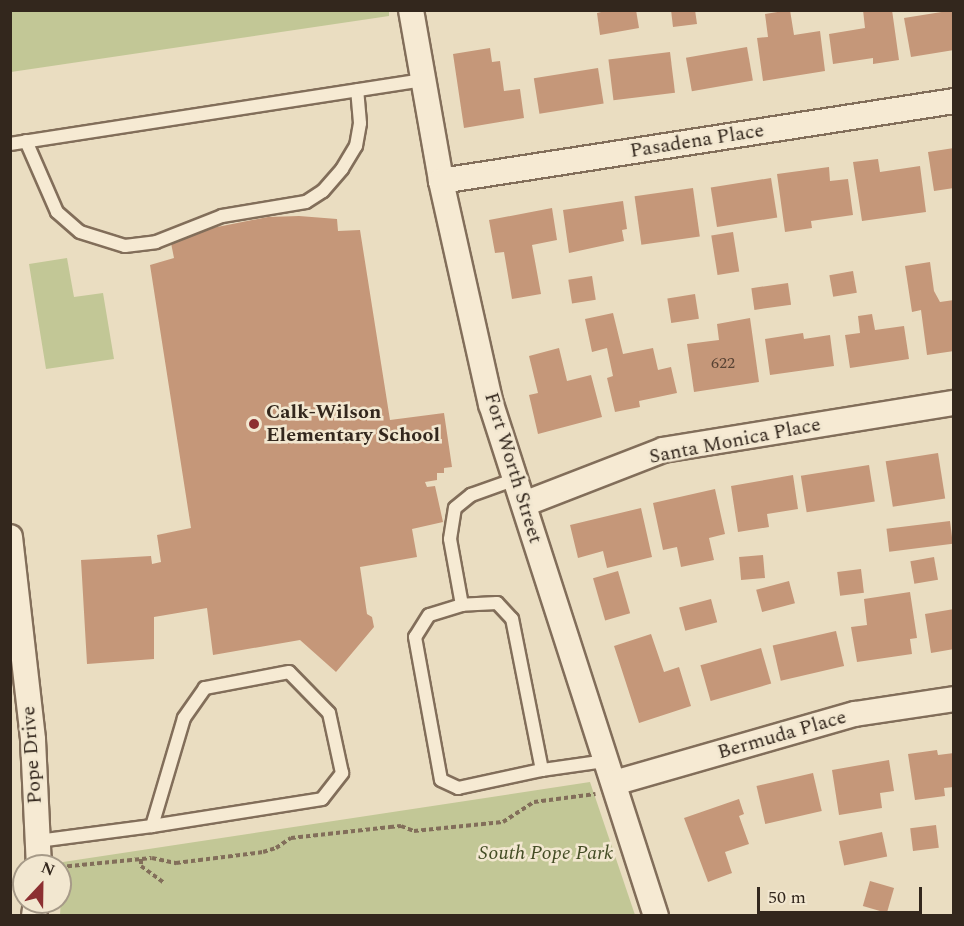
<!DOCTYPE html>
<style>
body{margin:0}
#map{position:relative;width:964px;height:926px;overflow:hidden;background:#eaddc1;font-family:Spectral,serif}
div>[style]{position:absolute}
[style*='--x']{left:calc(var(--x)*1px);top:calc(var(--y)*1px);width:calc(var(--w)*1px);rotate:calc(var(--a)*1deg)}
.green>*{inset:0;background:#c2c796}
.building>*{inset:0;background:#c59779;transform-origin:0 0}
.path>*{height:4px;margin-top:-2px;transform-origin:0;background:repeating-linear-gradient(90deg,#826e5a 0 4.5px,transparent 0 7.5px)}
.roads{filter:drop-shadow(2px 0 #826e5a) drop-shadow(-2px 0 #826e5a) drop-shadow(0 2px #826e5a) drop-shadow(0 -2px #826e5a)}
.lane>*{height:12px;margin:-6px;padding:0 6px;transform-origin:6px;border-radius:6px;background:#f6ead3}
.street>*{height:24px;margin:-12px;padding:0 12px;transform-origin:12px;border-radius:12px;background:#f6ead3}
.dots>*{width:16px;height:16px;translate:-50% -50%;box-sizing:border-box;border:3px solid #f2e7d0;border-radius:50%}
span{translate:-50% -50%;white-space:nowrap;text-align:center;line-height:1.15;-webkit-text-stroke:5px #f2e7d0;paint-order:stroke}
.number-label{font-size:16px;color:#584334}
.number-label span{-webkit-text-stroke-width:0}
.street-label{font-size:20px;color:#33271d}
.poi-label{font-size:20px;color:#33271d;font-weight:700}
.left{translate:0 -50%;text-align:left}
.park-label{font-size:20px;color:#444d25;font-style:italic}
.frame{position:absolute;inset:0;border:12px solid #33271d;pointer-events:none}
.north{position:absolute;left:12px;top:854px;width:60px;height:60px;box-sizing:border-box;background:#f2e7d0;border:2px solid #a69a88;border-radius:50%;rotate:22deg;font-size:16px;font-weight:700;line-height:24px;text-align:center;color:#33271d}
.north::after{content:'';display:block;margin:auto;width:21px;height:27px;background:#8c2f31;clip-path:polygon(50% 0,100% 100%,50% 72%,0 100%)}
.scale{position:absolute;left:757px;top:887px;width:165px;height:27px;box-sizing:border-box;border:3px solid #33271d;border-top:0;padding-left:8px;font-size:18px;line-height:21px;white-space:nowrap;color:#33271d;-webkit-text-stroke:4px #f2e7d0;paint-order:stroke}
</style>
<div id="map">
<div class="green">
<div style="clip-path:polygon(389px 11px,389px 16px,11px 72px,11px 11px)"></div>
<div style="clip-path:polygon(67px 258px,74px 297px,103px 293px,114px 359px,46px 369px,29px 264px)"></div>
<div style="clip-path:polygon(590px 782px,635px 915px,60px 915px,63px 862px)"></div>
</div>
<div class="building">
<div style="clip-path:polygon(610px 10px,636px 10px,639px 28px,600px 35px,597px 13px)"></div>
<div style="clip-path:polygon(671px 10px,695px 10px,697px 24px,673px 27px)"></div>
<div style="clip-path:polygon(790px 10px,794px 35px,820px 31px,825px 71px,763px 81px,757px 38px,768px 37px,765px 14px)"></div>
<div style="clip-path:polygon(863px 10px,892px 10px,899px 60px,873px 64px,873px 58px,833px 64px,829px 34px,865px 28px)"></div>
<div style="clip-path:polygon(954px 10px,954px 50px,911px 57px,904px 18px)"></div>
<div style="left:747px;top:47px;width:34px;height:62px;rotate:80deg"></div>
<div style="clip-path:polygon(490px 48px,492px 62px,500px 61px,504px 91px,520px 89px,524px 118px,464px 128px,453px 54px)"></div>
<div style="left:670px;top:52px;width:41px;height:62px;rotate:83deg"></div>
<div style="left:598px;top:68px;width:36px;height:65px;rotate:81deg"></div>
<div style="clip-path:polygon(954px 148px,954px 188px,934px 191px,928px 152px)"></div>
<div style="clip-path:polygon(878px 159px,880px 172px,920px 166px,926px 212px,862px 221px,853px 162px)"></div>
<div style="clip-path:polygon(829px 167px,830px 181px,848px 179px,853px 215px,811px 221px,812px 228px,785px 232px,777px 174px)"></div>
<div style="left:771px;top:178px;width:40px;height:61px;rotate:81deg"></div>
<div style="left:693px;top:188px;width:49px;height:59px;rotate:82deg"></div>
<div style="clip-path:polygon(623px 201px,627px 229px,622px 230px,624px 241px,569px 253px,563px 210px)"></div>
<div style="clip-path:polygon(552px 208px,557px 240px,532px 245px,541px 294px,512px 299px,504px 252px,495px 253px,489px 220px)"></div>
<div style="clip-path:polygon(299px 216px,337px 219px,338px 231px,360px 230px,390px 420px,444px 413px,452px 467px,444px 468px,444px 473px,437px 473px,437px 480px,425px 482px,427px 487px,435px 486px,443px 522px,412px 529px,417px 557px,360px 567px,367px 614px,372px 617px,374px 627px,336px 672px,300px 640px,213px 655px,207px 608px,154px 617px,154px 659px,87px 664px,81px 560px,151px 556px,152px 564px,161px 562px,157px 535px,191px 528px,150px 265px,174px 258px,171px 243px,202px 230px,268px 217px)"></div>
<div style="left:733px;top:232px;width:40px;height:22px;rotate:81deg"></div>
<div style="clip-path:polygon(930px 262px,934px 291px,940px 302px,954px 300px,954px 351px,927px 355px,921px 310px,912px 312px,905px 266px)"></div>
<div style="left:853px;top:271px;width:22px;height:24px;rotate:80deg"></div>
<div style="left:592px;top:276px;width:24px;height:24px;rotate:81deg"></div>
<div style="left:788px;top:283px;width:22px;height:37px;rotate:82deg"></div>
<div style="left:695px;top:294px;width:25px;height:28px;rotate:81deg"></div>
<div style="clip-path:polygon(613px 313px,623px 354px,653px 348px,658px 370px,671px 367px,677px 393px,639px 401px,640px 407px,615px 412px,607px 378px,613px 376px,607px 348px,592px 352px,585px 319px)"></div>
<div style="clip-path:polygon(872px 314px,875px 330px,904px 326px,909px 359px,850px 368px,845px 335px,860px 333px,858px 316px)"></div>
<div style="clip-path:polygon(750px 318px,759px 382px,694px 392px,687px 344px,719px 340px,717px 324px)"></div>
<div style="clip-path:polygon(803px 333px,804px 339px,830px 335px,834px 366px,770px 375px,765px 339px)"></div>
<div style="clip-path:polygon(559px 348px,567px 381px,591px 375px,602px 417px,538px 434px,529px 395px,538px 393px,529px 356px)"></div>
<div style="left:938px;top:453px;width:46px;height:53px;rotate:81deg"></div>
<div style="left:869px;top:465px;width:37px;height:69px;rotate:81deg"></div>
<div style="clip-path:polygon(793px 475px,798px 509px,767px 514px,769px 527px,738px 532px,731px 486px)"></div>
<div style="clip-path:polygon(715px 489px,725px 534px,709px 538px,714px 560px,681px 567px,677px 547px,663px 550px,653px 503px)"></div>
<div style="clip-path:polygon(641px 508px,652px 557px,607px 568px,603px 551px,578px 558px,570px 525px)"></div>
<div style="left:950px;top:521px;width:23px;height:64px;rotate:83deg"></div>
<div style="left:763px;top:555px;width:23px;height:24px;rotate:85deg"></div>
<div style="left:934px;top:557px;width:23px;height:24px;rotate:80deg"></div>
<div style="left:861px;top:569px;width:24px;height:24px;rotate:83deg"></div>
<div style="left:618px;top:571px;width:44px;height:26px;rotate:74deg"></div>
<div style="left:789px;top:581px;width:23px;height:34px;rotate:75deg"></div>
<div style="clip-path:polygon(910px 592px,917px 638px,910px 639px,912px 654px,857px 662px,851px 627px,867px 625px,864px 599px)"></div>
<div style="left:711px;top:599px;width:24px;height:33px;rotate:75deg"></div>
<div style="clip-path:polygon(954px 609px,954px 649px,931px 653px,925px 614px)"></div>
<div style="left:836px;top:631px;width:36px;height:65px;rotate:77deg"></div>
<div style="clip-path:polygon(651px 634px,664px 672px,679px 667px,691px 706px,639px 723px,614px 646px)"></div>
<div style="left:761px;top:648px;width:37px;height:63px;rotate:74deg"></div>
<div style="clip-path:polygon(937px 750px,938px 755px,954px 753px,954px 787px,944px 788px,945px 796px,915px 800px,908px 754px)"></div>
<div style="clip-path:polygon(889px 760px,894px 791px,880px 793px,882px 808px,839px 815px,832px 770px)"></div>
<div style="left:813px;top:773px;width:39px;height:58px;rotate:77deg"></div>
<div style="clip-path:polygon(739px 799px,744px 814px,739px 816px,749px 844px,725px 852px,732px 873px,708px 882px,684px 818px)"></div>
<div style="left:936px;top:825px;width:23px;height:26px;rotate:83deg"></div>
<div style="left:882px;top:832px;width:25px;height:44px;rotate:78deg"></div>
<div style="left:870px;top:881px;width:25px;height:26px;rotate:16deg"></div>
</div>
<div class="path">
<div style="--x:141;--y:859;--w:7;--a:90"></div>
<div style="--x:141;--y:866;--w:29;--a:36"></div>
<div style="--x:60;--y:867;--w:92;--a:-5.6"></div>
<div style="--x:152;--y:858;--w:25;--a:12"></div>
<div style="--x:176;--y:863;--w:88;--a:-7.2"></div>
<div style="--x:263;--y:852;--w:14;--a:-17"></div>
<div style="--x:276;--y:848;--w:18;--a:-34"></div>
<div style="--x:291;--y:838;--w:100;--a:-6.3"></div>
<div style="--x:390;--y:827;--w:11;--a:-5"></div>
<div style="--x:401;--y:826;--w:14;--a:21"></div>
<div style="--x:414;--y:831;--w:89;--a:-5.8"></div>
<div style="--x:503;--y:822;--w:37;--a:-33"></div>
<div style="--x:534;--y:802;--w:62;--a:-7.5"></div>
</div>
<div class="roads">
<div class="lane">
<div style="--x:26;--y:141;--w:77;--a:66.4"></div>
<div style="--x:57;--y:212;--w:30;--a:41"></div>
<div style="--x:80;--y:232;--w:47;--a:17.3"></div>
<div style="--x:125;--y:246;--w:31;--a:-7"></div>
<div style="--x:156;--y:242;--w:71;--a:-21.5"></div>
<div style="--x:222;--y:216;--w:85;--a:-9.5"></div>
<div style="--x:306;--y:202;--w:20;--a:-33"></div>
<div style="--x:323;--y:191;--w:29;--a:-49"></div>
<div style="--x:342;--y:169;--w:27;--a:-59"></div>
<div style="--x:356;--y:146;--w:23;--a:-80"></div>
<div style="--x:360;--y:123;--w:33;--a:-95"></div>
<div style="--x:10;--y:144;--w:418;--a:-8.8"></div>
<div style="--x:462;--y:605;--w:67;--a:-100.3"></div>
<div style="--x:450;--y:539;--w:31;--a:-81"></div>
<div style="--x:455;--y:508;--w:21;--a:-39"></div>
<div style="--x:471;--y:495;--w:48;--a:-19.6"></div>
<div style="--x:542;--y:770;--w:154;--a:-101.2"></div>
<div style="--x:512;--y:619;--w:22;--a:-133"></div>
<div style="--x:497;--y:603;--w:35;--a:177"></div>
<div style="--x:462;--y:605;--w:34;--a:163"></div>
<div style="--x:429;--y:615;--w:26;--a:122"></div>
<div style="--x:415;--y:637;--w:145;--a:79.7"></div>
<div style="--x:441;--y:780;--w:19;--a:25"></div>
<div style="--x:458;--y:788;--w:86;--a:-12.1"></div>
<div style="--x:542;--y:770;--w:64;--a:-8.1"></div>
<div style="--x:38;--y:841;--w:115;--a:-7.5"></div>
<div style="--x:152;--y:826;--w:172;--a:-9"></div>
<div style="--x:322;--y:799;--w:33;--a:-52"></div>
<div style="--x:342;--y:773;--w:61;--a:-102.2"></div>
<div style="--x:329;--y:713;--w:57;--a:-134.3"></div>
<div style="--x:289;--y:672;--w:86;--a:169.2"></div>
<div style="--x:205;--y:688;--w:37;--a:125"></div>
<div style="--x:184;--y:718;--w:113;--a:106.5"></div>
</div>
<div class="street">
<div style="--x:411;--y:10;--w:174;--a:80"></div>
<div style="--x:441;--y:181;--w:229;--a:77.4"></div>
<div style="--x:491;--y:404;--w:538;--a:72.14"></div>
<div style="--x:441;--y:181;--w:519;--a:-8.86"></div>
<div style="--x:524;--y:504;--w:149;--a:-21.2"></div>
<div style="--x:663;--y:450;--w:295;--a:-9.2"></div>
<div style="--x:10;--y:537;--w:204;--a:83.5"></div>
<div style="--x:33;--y:740;--w:126;--a:87.3"></div>
<div style="--x:614;--y:783;--w:251;--a:-16"></div>
<div style="--x:855;--y:714;--w:100;--a:-8.6"></div>
<div style="--x:34;--y:916;--w:14;--a:-82"></div>
</div>
</div>
<div class="dots">
<div style="left:254px;top:424px;background:#8c2f31"></div>
</div>
<div class="number-label">
<span style="left:723px;top:363px">622</span>
</div>
<div class="street-label">
<span style="left:697px;top:141px;rotate:-9deg">Pasadena Place</span>
<span style="left:735px;top:441px;rotate:-11deg">Santa Monica Place</span>
<span style="left:513px;top:468px;rotate:73deg">Fort Worth Street</span>
<span style="left:782px;top:735px;rotate:-16deg">Bermuda Place</span>
<span style="left:32px;top:755px;rotate:-94deg">Pope Drive</span>
</div>
<div class="poi-label">
<span class="left" style="left:266px;top:424px">Calk-Wilson<br>Elementary School</span>
</div>
<div class="park-label">
<span style="left:546px;top:853px">South Pope Park</span>
</div>
<div class="frame"></div>
<div class="north">N</div>
<div class="scale">50 m</div>
</div>
